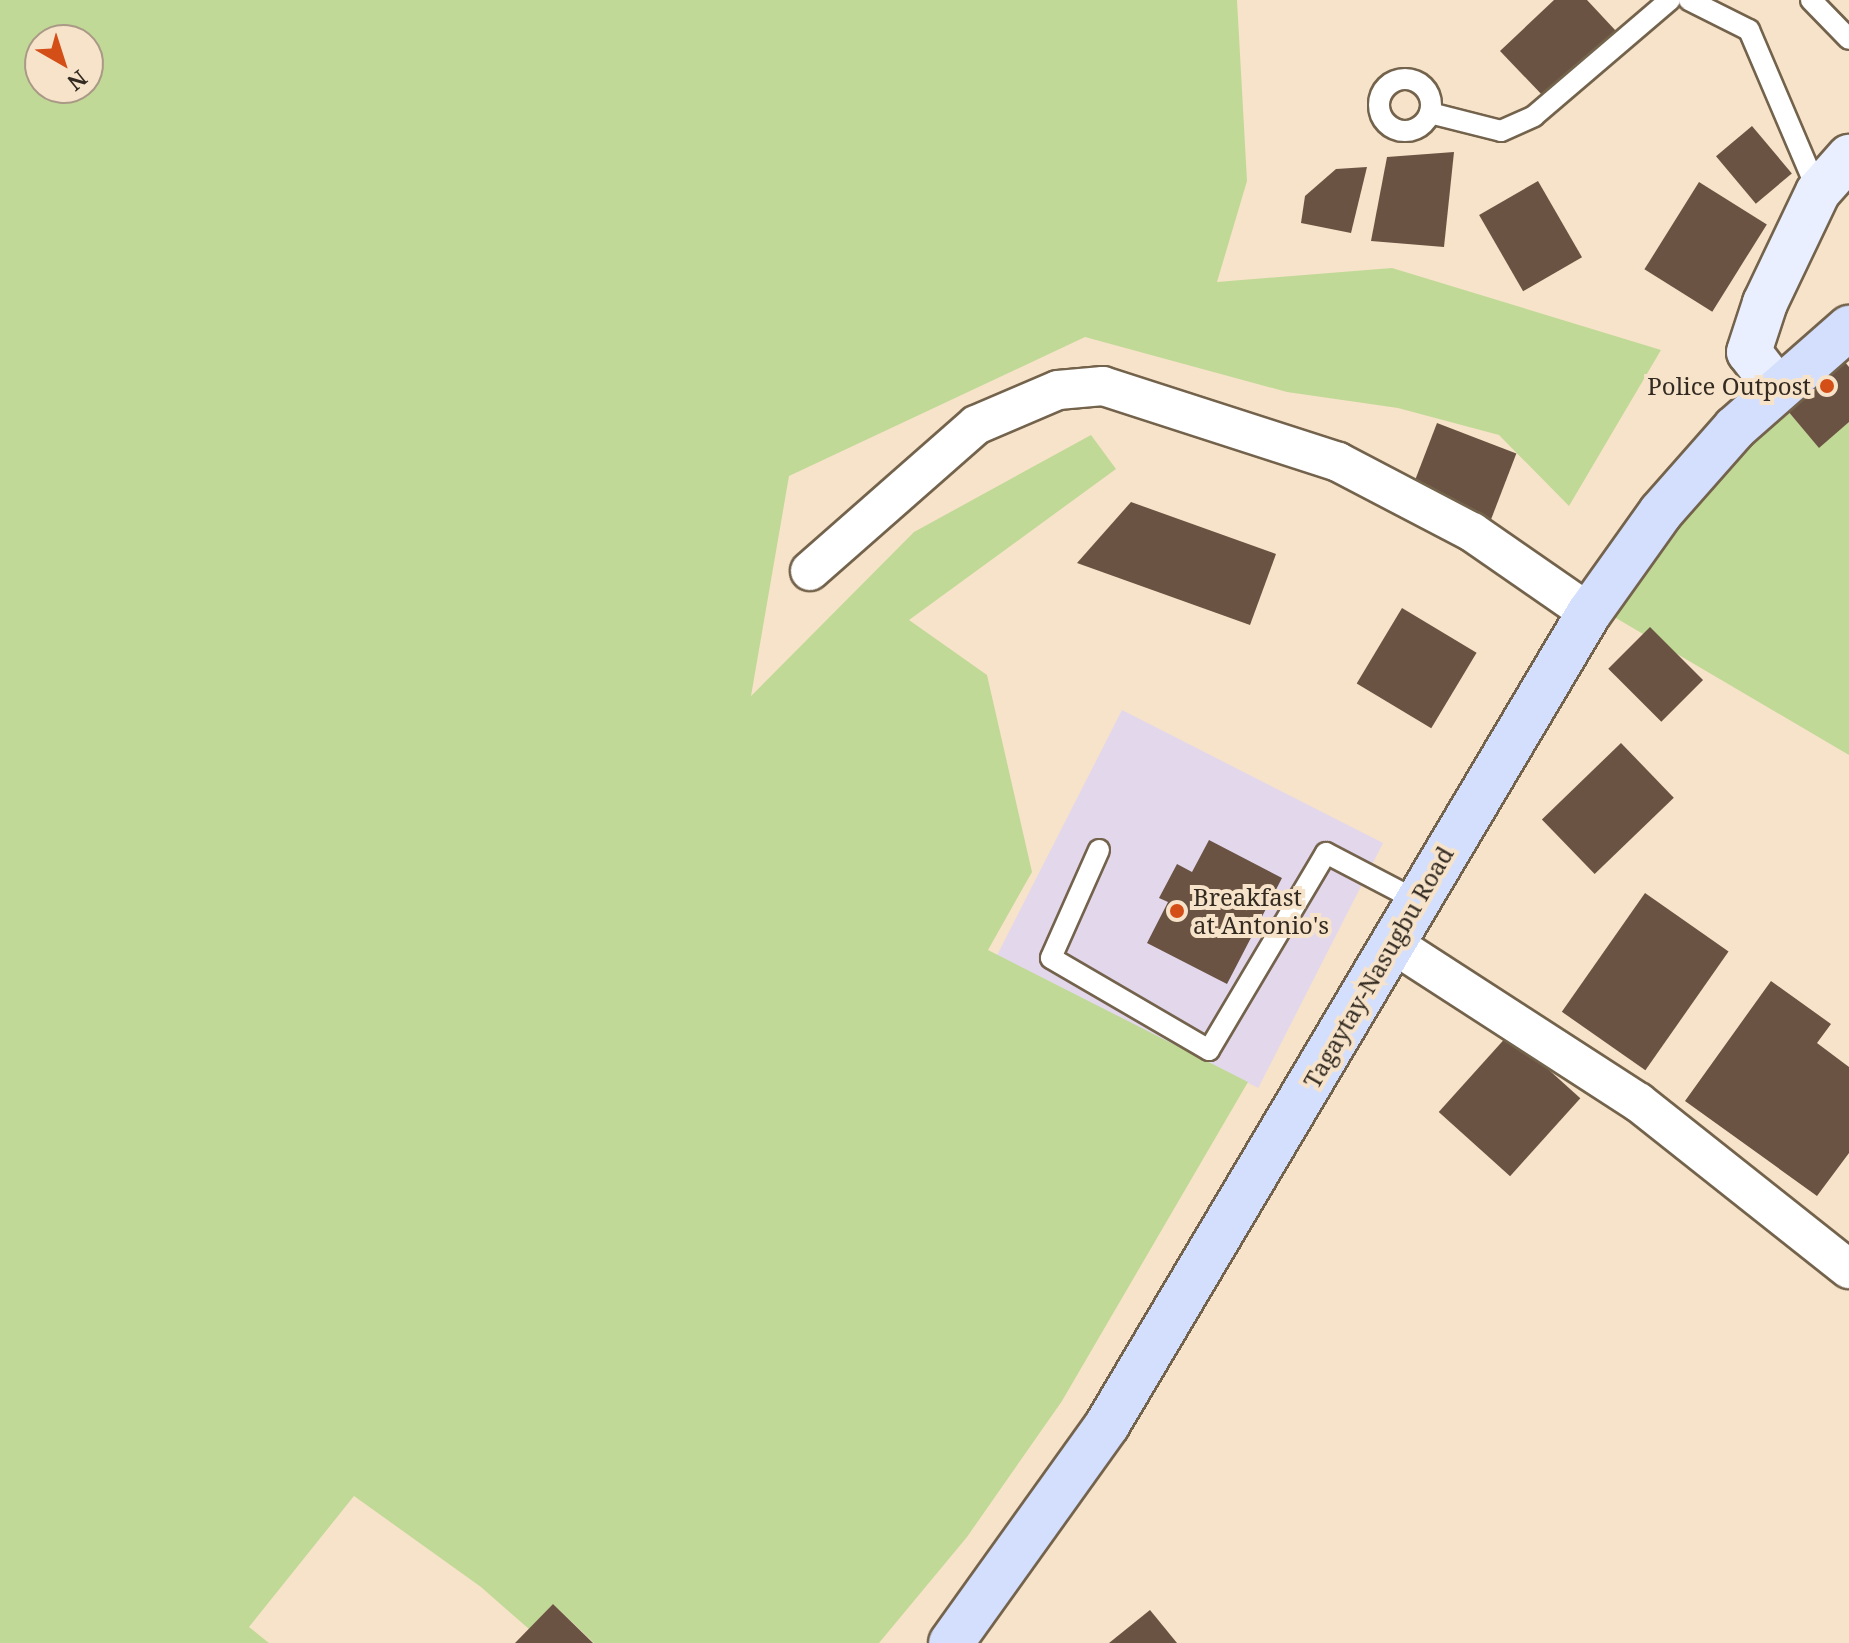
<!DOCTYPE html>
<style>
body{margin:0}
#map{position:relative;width:1849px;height:1643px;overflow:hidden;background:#f7e3c9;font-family:"Noto Serif",serif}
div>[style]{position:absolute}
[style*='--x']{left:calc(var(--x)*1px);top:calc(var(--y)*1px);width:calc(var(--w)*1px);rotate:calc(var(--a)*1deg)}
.commercial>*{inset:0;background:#e3d7eb;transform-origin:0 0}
.green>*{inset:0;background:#c1d997}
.building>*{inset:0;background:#6a5343;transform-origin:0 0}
.roads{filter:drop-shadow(2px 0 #74634c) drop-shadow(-2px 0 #74634c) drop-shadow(0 2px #74634c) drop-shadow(0 -2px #74634c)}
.lane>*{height:20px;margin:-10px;padding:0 10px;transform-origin:10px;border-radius:10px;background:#fff}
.lane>.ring{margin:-10px;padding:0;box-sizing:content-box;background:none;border:20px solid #fff;border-radius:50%}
.street>*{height:38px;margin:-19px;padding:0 19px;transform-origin:19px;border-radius:19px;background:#fff}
.secondary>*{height:44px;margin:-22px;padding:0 22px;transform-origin:22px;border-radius:22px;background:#e9effe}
.primary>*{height:44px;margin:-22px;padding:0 22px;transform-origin:22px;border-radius:22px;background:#d3dffd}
.dots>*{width:22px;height:22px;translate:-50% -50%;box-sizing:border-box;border:4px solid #f7e3c9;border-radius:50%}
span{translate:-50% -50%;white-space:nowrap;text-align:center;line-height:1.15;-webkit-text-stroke:8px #f7e3c9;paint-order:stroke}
.poi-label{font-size:24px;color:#332b22}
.right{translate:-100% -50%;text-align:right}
.left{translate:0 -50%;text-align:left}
.street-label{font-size:24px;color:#332b22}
.north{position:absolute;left:24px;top:24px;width:80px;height:80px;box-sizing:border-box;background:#f7e3c9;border:2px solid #a99986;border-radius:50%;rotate:141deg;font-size:22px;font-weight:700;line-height:32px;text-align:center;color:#332b22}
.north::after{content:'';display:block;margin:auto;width:28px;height:36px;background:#d44e17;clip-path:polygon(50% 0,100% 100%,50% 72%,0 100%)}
</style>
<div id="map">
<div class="commercial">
<div style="left:1122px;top:710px;width:293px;height:275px;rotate:27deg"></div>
</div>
<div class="green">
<div style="clip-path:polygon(evenodd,0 0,1237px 0,1247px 181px,1217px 282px,1392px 268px,1661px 350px,1569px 506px,1499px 435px,1398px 408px,1287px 392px,1085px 337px,789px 476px,751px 696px,914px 532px,1091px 435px,1116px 469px,909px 620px,987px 675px,1032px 872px,988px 950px,1248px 1082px,1062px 1401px,967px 1537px,879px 1643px,594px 1643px,553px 1604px,529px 1629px,481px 1587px,354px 1496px,249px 1627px,269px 1643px,0 1643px,0 0,40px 40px,88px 40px,88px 88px,40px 88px,40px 40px)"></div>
<div style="clip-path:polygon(1782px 404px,1819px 447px,1849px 422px,1849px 755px,1604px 611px)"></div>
</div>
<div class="building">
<div style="clip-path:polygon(1554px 0,1587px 0,1616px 31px,1545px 98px,1500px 51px)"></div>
<div style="left:1752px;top:126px;width:62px;height:47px;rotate:50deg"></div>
<div style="clip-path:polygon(1454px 152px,1444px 247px,1371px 241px,1387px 157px)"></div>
<div style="clip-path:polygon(1367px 167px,1351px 233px,1301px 223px,1305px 196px,1336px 169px)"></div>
<div style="left:1538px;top:181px;width:88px;height:68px;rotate:60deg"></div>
<div style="left:1699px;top:182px;width:80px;height:103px;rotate:32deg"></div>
<div style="clip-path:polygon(1840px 356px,1849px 367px,1849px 422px,1819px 448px,1782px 404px)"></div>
<div style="left:1437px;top:423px;width:85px;height:71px;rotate:21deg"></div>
<div style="clip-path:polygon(1131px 502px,1276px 554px,1250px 625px,1077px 563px)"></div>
<div style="left:1402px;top:608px;width:87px;height:88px;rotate:31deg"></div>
<div style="left:1650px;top:627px;width:75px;height:59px;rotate:45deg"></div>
<div style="left:1621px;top:743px;width:76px;height:110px;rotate:46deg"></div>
<div style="clip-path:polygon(1209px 840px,1282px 878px,1227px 984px,1147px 943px,1168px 902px,1159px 898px,1177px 864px,1192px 872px)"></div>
<div style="left:1645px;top:893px;width:102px;height:145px;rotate:35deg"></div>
<div style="clip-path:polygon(1771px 981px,1831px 1024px,1817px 1043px,1849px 1067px,1849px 1153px,1817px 1196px,1685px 1101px)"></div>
<div style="left:1509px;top:1034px;width:96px;height:105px;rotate:42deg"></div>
<div style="clip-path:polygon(553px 1604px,593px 1643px,515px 1643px)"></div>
<div style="clip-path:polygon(1150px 1610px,1177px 1643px,1109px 1643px)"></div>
</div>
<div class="roads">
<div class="lane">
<div style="--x:1689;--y:0;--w:67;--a:26.6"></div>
<div style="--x:1749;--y:30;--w:176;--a:66.9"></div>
<div style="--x:1811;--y:0;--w:54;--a:45.7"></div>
<div class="ring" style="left:1379px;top:79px;width:32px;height:32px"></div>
<div style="--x:1430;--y:113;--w:73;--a:14.2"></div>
<div style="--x:1501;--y:131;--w:36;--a:-24"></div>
<div style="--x:1534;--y:116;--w:179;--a:-40.5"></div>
<div style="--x:1099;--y:850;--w:118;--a:114"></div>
<div style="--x:1051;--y:958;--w:183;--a:30.2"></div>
<div style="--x:1209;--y:1050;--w:229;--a:-59.3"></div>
<div style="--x:1326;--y:853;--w:102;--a:27.6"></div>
</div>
<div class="street">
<div style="--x:810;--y:571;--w:221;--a:-41.3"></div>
<div style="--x:976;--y:425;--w:89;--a:-23.1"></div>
<div style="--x:1058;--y:390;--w:45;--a:-5.1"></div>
<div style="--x:1103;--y:386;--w:247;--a:17.9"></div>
<div style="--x:1338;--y:462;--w:151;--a:27.6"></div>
<div style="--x:1472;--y:532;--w:142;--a:34.7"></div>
<div style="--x:1392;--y:943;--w:293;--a:32.9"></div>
<div style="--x:1638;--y:1102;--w:269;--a:38.4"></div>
</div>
<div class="secondary">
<div style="--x:1776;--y:387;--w:44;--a:-127.6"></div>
<div style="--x:1749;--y:352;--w:52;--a:-71.9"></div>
<div style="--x:1765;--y:303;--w:123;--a:-64.5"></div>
<div style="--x:1818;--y:192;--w:47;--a:-48.5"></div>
</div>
<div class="primary">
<div style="--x:951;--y:1643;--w:268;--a:-54.4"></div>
<div style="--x:1107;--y:1425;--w:944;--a:-59.31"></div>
<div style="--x:1589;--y:613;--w:124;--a:-54.5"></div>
<div style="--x:1661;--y:512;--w:112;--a:-48.6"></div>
<div style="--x:1735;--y:428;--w:152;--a:-41.3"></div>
</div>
</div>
<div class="dots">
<div style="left:1827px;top:386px;background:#d44e17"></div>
<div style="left:1177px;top:911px;background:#d44e17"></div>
</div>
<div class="poi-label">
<span class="right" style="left:1811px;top:386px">Police Outpost</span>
<span class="left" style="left:1193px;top:911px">Breakfast<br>at Antonio's</span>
</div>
<div class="street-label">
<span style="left:1378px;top:967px;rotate:-60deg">Tagaytay-Nasugbu Road</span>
</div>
<div class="north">N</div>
</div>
